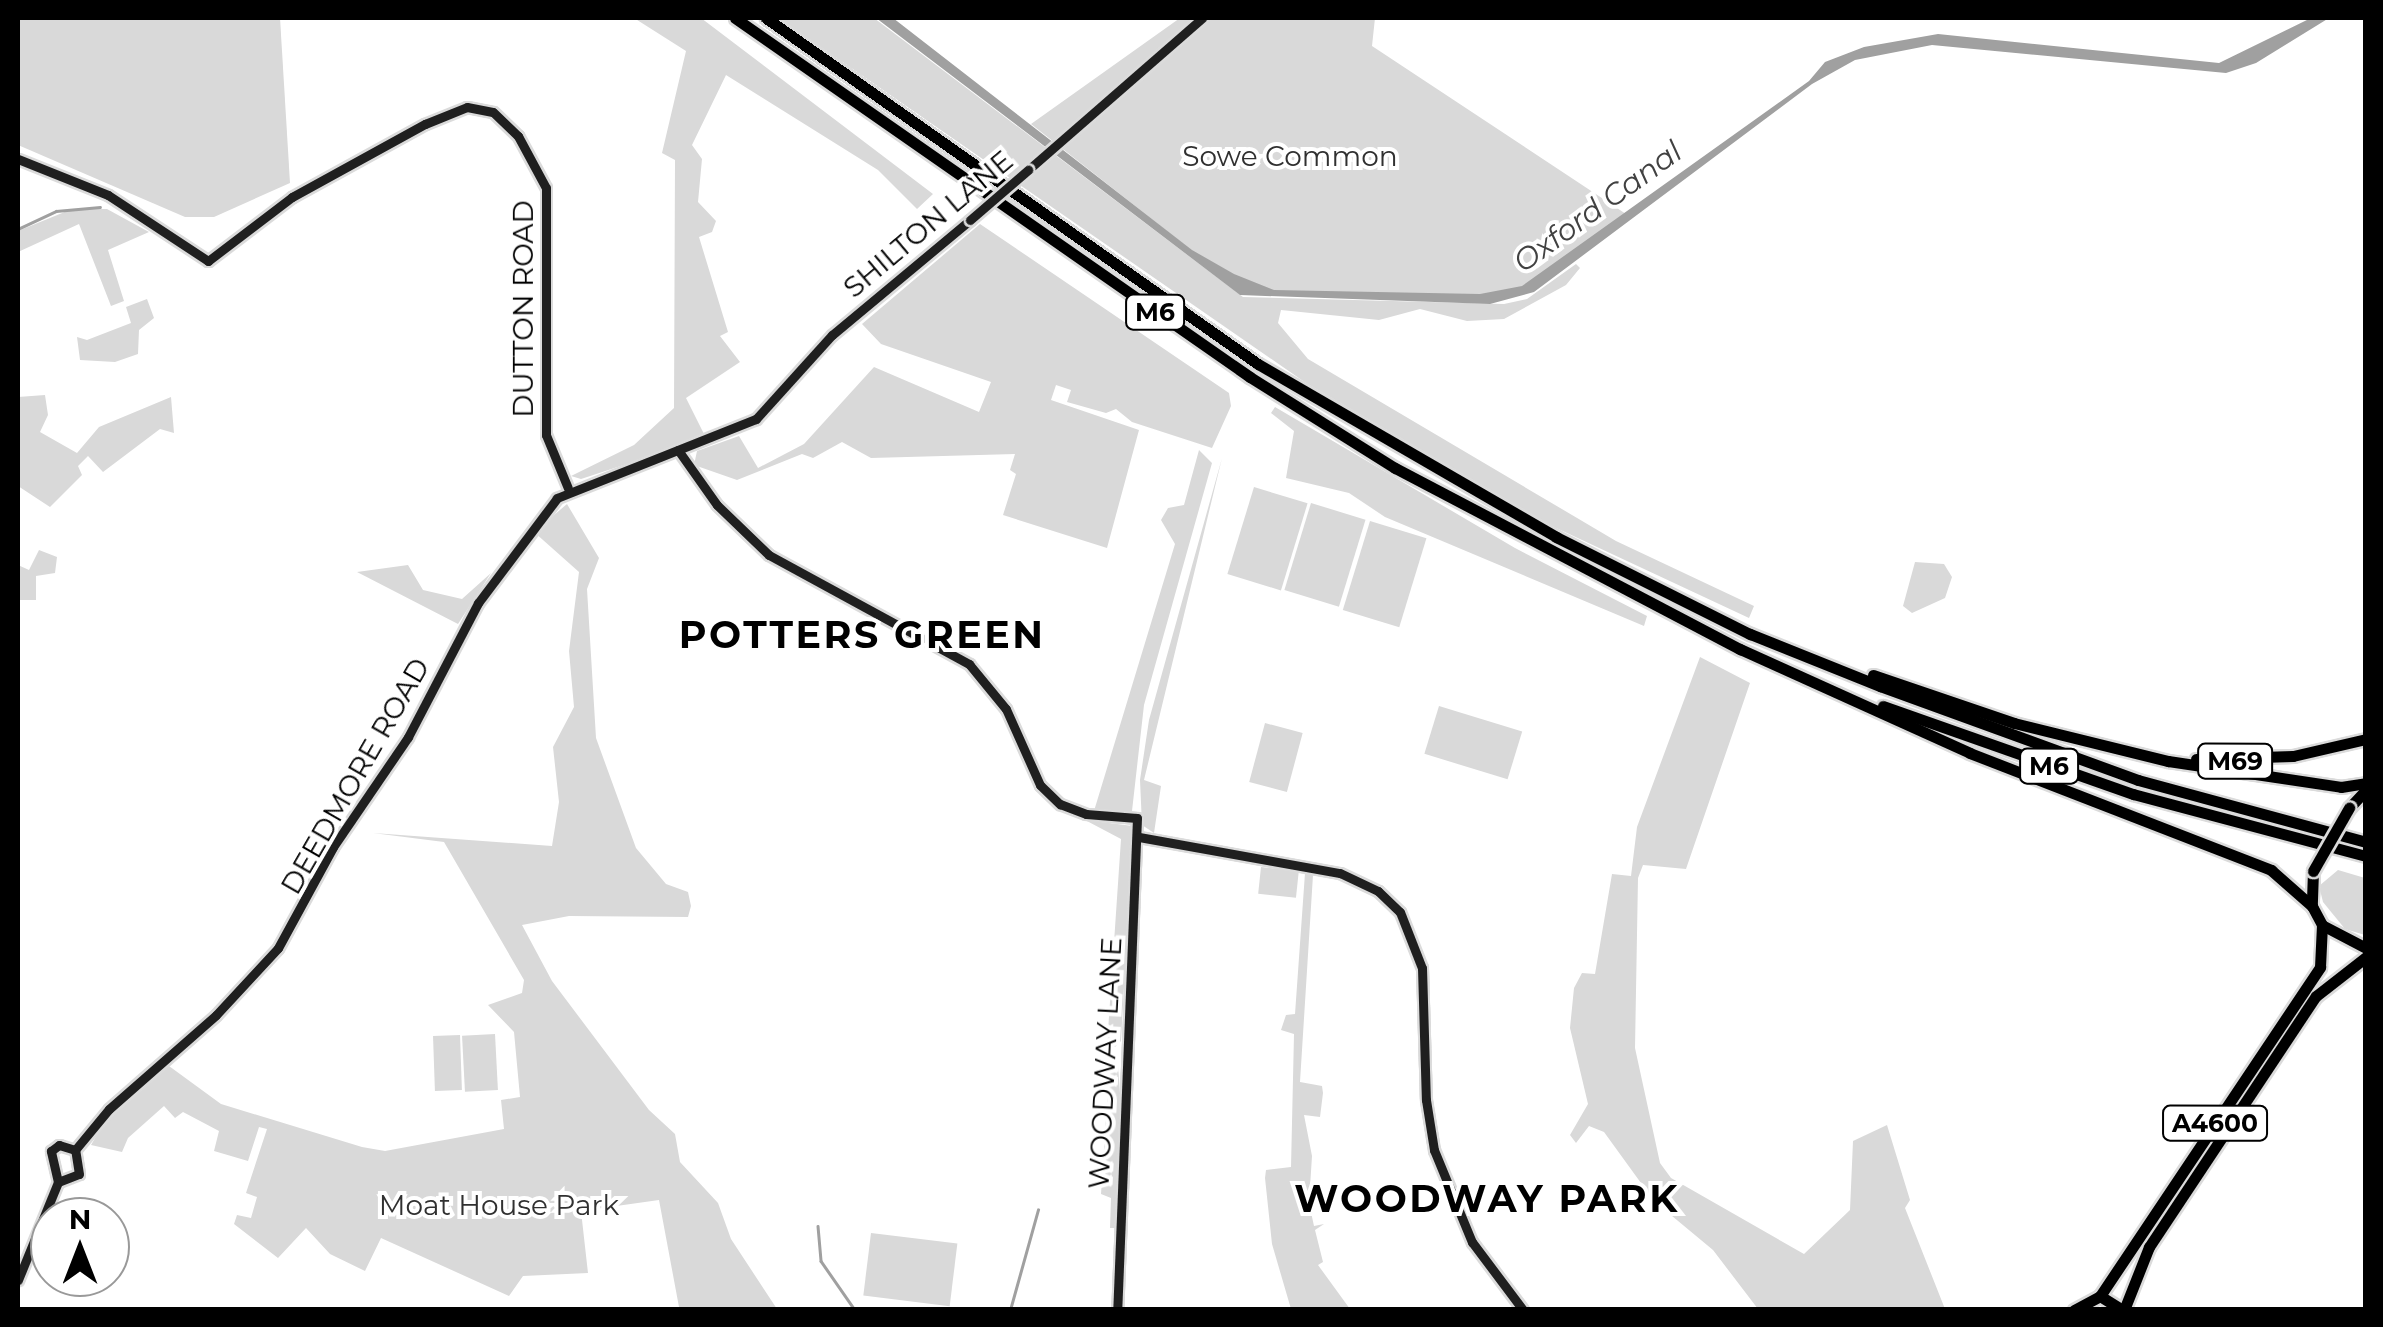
<!DOCTYPE html>
<style>
body{margin:0}
#map{position:relative;width:2383px;height:1327px;overflow:hidden;background:#fff;font-family:Montserrat,sans-serif}
div>[style]{position:absolute}
[style*='--x']{left:calc(var(--x)*1px);top:calc(var(--y)*1px);width:calc(var(--w)*1px);rotate:calc(var(--a)*1deg)}
.green>*{inset:0;background:#d9d9d9;transform-origin:0 0}
.water>*{inset:0;background:#a0a0a0}
.stream>*{height:2.5px;margin:-1.25px;padding:0 1.25px;transform-origin:1.25px;border-radius:1.25px;background:#a0a0a0}
.roads{filter:drop-shadow(2px 0 #dbdbdb) drop-shadow(-2px 0 #dbdbdb) drop-shadow(0 2px #dbdbdb) drop-shadow(0 -2px #dbdbdb)}
.secondary>*{height:9px;margin:-4.5px;padding:0 4.5px;transform-origin:4.5px;border-radius:4.5px;background:#1f1f1f}
.highway>*{height:11px;margin:-5.5px;padding:0 5.5px;transform-origin:5.5px;border-radius:5.5px;background:#000}
.bridges{filter:drop-shadow(2px 0 #dbdbdb) drop-shadow(-2px 0 #dbdbdb) drop-shadow(0 2px #dbdbdb) drop-shadow(0 -2px #dbdbdb)}
.secondary-bridge>*{height:9px;margin:-4.5px;padding:0 4.5px;transform-origin:4.5px;border-radius:4.5px;background:#1f1f1f}
.highway-bridge>*{height:11px;margin:-5.5px;padding:0 5.5px;transform-origin:5.5px;border-radius:5.5px;background:#000}
span{translate:-50% -50%;white-space:nowrap;text-align:center;line-height:1.15;-webkit-text-stroke:8px #fff;paint-order:stroke}
.shield-label span{padding:2px 8px;background:#fff;border:2px solid;border-radius:8px;-webkit-text-stroke-width:0}
.shield-label{font-size:25px;color:#000;font-weight:700}
.park-label{font-size:28px;color:#303030}
.street-label{font-size:28px;color:#000}
.water-label{font-size:30px;color:#414141;font-style:italic}
.district-label{font-size:38px;color:#000;font-weight:700;letter-spacing:2.5px}
.frame{position:absolute;inset:0;border:20px solid #000;pointer-events:none}
.north{position:absolute;left:30px;top:1197px;width:100px;height:100px;box-sizing:border-box;background:#fff;border:2px solid #999;border-radius:50%;rotate:0deg;font-size:28px;font-weight:700;line-height:40px;text-align:center;color:#000}
.north::after{content:'';display:block;margin:auto;width:35px;height:45px;background:#000;clip-path:polygon(50% 0,100% 100%,50% 72%,0 100%)}
</style>
<div id="map">
<div class="green">
<div style="clip-path:polygon(18px 18px,280px 18px,290px 183px,214px 217px,185px 217px,18px 145px)"></div>
<div style="clip-path:polygon(634px 18px,701px 18px,933px 194px,917px 209px,878px 170px,726px 75px,692px 145px,702px 159px,698px 202px,716px 221px,712px 232px,699px 237px,728px 332px,720px 336px,740px 362px,686px 398px,706px 438px,581px 479px,571px 476px,634px 445px,674px 408px,675px 160px,662px 153px,686px 51px)"></div>
<div style="clip-path:polygon(779px 18px,874px 18px,1243px 297px,1504px 304px,1527px 299px,1576px 264px,1580px 268px,1566px 285px,1504px 319px,1467px 321px,1420px 309px,1379px 320px,1281px 310px,1278px 323px,1308px 359px,1616px 541px,1754px 606px,1749px 618px,1552px 526px,1306px 383px)"></div>
<div style="clip-path:polygon(1180px 18px,1375px 18px,1372px 46px,1629px 216px,1516px 295px,1287px 294px,1228px 279px,1031px 124px)"></div>
<div style="clip-path:polygon(72px 209px,107px 209px,149px 232px,108px 250px,124px 301px,111px 306px,79px 224px,18px 252px,18px 231px)"></div>
<div style="clip-path:polygon(980px 224px,1229px 393px,1231px 406px,1212px 448px,1132px 422px,1116px 409px,1106px 413px,1067px 402px,1071px 390px,1056px 385px,1051px 400px,1139px 430px,1107px 548px,1003px 515px,1016px 474px,1010px 470px,1015px 454px,871px 458px,842px 442px,813px 458px,802px 454px,737px 480px,694px 465px,697px 451px,739px 436px,758px 468px,804px 444px,874px 367px,979px 412px,991px 382px,881px 344px,862px 324px)"></div>
<div style="clip-path:polygon(147px 299px,154px 318px,139px 330px,138px 354px,115px 362px,80px 360px,77px 337px,87px 340px,131px 323px,126px 307px)"></div>
<div style="clip-path:polygon(45px 395px,48px 415px,40px 432px,77px 453px,99px 427px,171px 397px,174px 433px,160px 429px,103px 472px,88px 456px,78px 466px,82px 475px,50px 507px,18px 486px,18px 397px)"></div>
<div style="clip-path:polygon(1275px 407px,1515px 548px,1647px 616px,1644px 626px,1385px 517px,1349px 493px,1286px 478px,1294px 431px,1271px 413px)"></div>
<div style="clip-path:polygon(1199px 450px,1212px 463px,1144px 705px,1132px 811px,1094px 811px,1175px 544px,1161px 520px,1168px 508px,1184px 505px)"></div>
<div style="clip-path:polygon(1222px 458px,1144px 780px,1161px 786px,1154px 833px,1142px 825px,1140px 780px,1149px 720px)"></div>
<div style="left:1254px;top:487px;width:56px;height:91px;rotate:17deg"></div>
<div style="left:1311px;top:503px;width:57px;height:91px;rotate:17deg"></div>
<div style="clip-path:polygon(567px 504px,599px 558px,587px 589px,596px 738px,636px 848px,666px 884px,688px 892px,691px 906px,688px 917px,569px 916px,522px 925px,552px 981px,649px 1110px,675px 1134px,680px 1162px,718px 1203px,731px 1239px,777px 1309px,679px 1307px,659px 1200px,581px 1211px,588px 1273px,523px 1276px,509px 1296px,381px 1238px,365px 1271px,330px 1254px,306px 1228px,278px 1258px,234px 1224px,237px 1215px,251px 1218px,257px 1197px,246px 1193px,267px 1129px,259px 1127px,248px 1161px,214px 1151px,219px 1131px,183px 1112px,175px 1118px,164px 1106px,128px 1138px,122px 1152px,91px 1145px,105px 1121px,169px 1066px,221px 1104px,362px 1147px,385px 1151px,504px 1129px,501px 1100px,520px 1097px,514px 1032px,488px 1005px,522px 993px,524px 980px,444px 842px,373px 833px,552px 846px,559px 802px,553px 747px,574px 707px,569px 651px,579px 572px,534px 532px)"></div>
<div style="left:1370px;top:521px;width:59px;height:93px;rotate:17deg"></div>
<div style="clip-path:polygon(39px 550px,57px 557px,55px 573px,36px 576px,36px 600px,18px 600px,18px 565px,29px 570px)"></div>
<div style="clip-path:polygon(1915px 562px,1944px 564px,1952px 577px,1945px 598px,1912px 613px,1903px 606px)"></div>
<div style="clip-path:polygon(408px 565px,423px 590px,462px 599px,491px 573px,458px 624px,357px 572px)"></div>
<div style="clip-path:polygon(1700px 657px,1750px 683px,1686px 869px,1643px 865px,1638px 878px,1635px 1048px,1660px 1163px,1671px 1178px,1804px 1254px,1850px 1210px,1853px 1141px,1887px 1125px,1910px 1200px,1905px 1208px,1945px 1309px,1758px 1309px,1713px 1250px,1654px 1201px,1604px 1132px,1589px 1126px,1576px 1143px,1570px 1135px,1588px 1104px,1570px 1028px,1574px 988px,1582px 973px,1595px 974px,1612px 874px,1631px 876px,1637px 827px)"></div>
<div style="left:1439px;top:706px;width:87px;height:50px;rotate:17deg"></div>
<div style="left:1265px;top:723px;width:39px;height:61px;rotate:15deg"></div>
<div style="clip-path:polygon(1085px 820px,1133px 826px,1121px 1041px,1115px 1047px,1107px 1046px,1121px 839px)"></div>
<div style="left:1261px;top:867px;width:38px;height:27px;rotate:6deg"></div>
<div style="clip-path:polygon(2338px 870px,2365px 878px,2365px 935px,2345px 929px,2323px 902px,2319px 886px)"></div>
<div style="clip-path:polygon(1305px 873px,1313px 875px,1300px 1082px,1322px 1086px,1323px 1093px,1320px 1117px,1304px 1115px,1312px 1156px,1309px 1203px,1314px 1226px,1324px 1224px,1315px 1230px,1323px 1262px,1318px 1265px,1350px 1309px,1291px 1309px,1272px 1244px,1265px 1178px,1266px 1170px,1291px 1167px,1294px 1034px,1281px 1030px,1286px 1015px,1295px 1014px)"></div>
<div style="left:495px;top:1034px;width:56px;height:33px;rotate:87deg"></div>
<div style="left:460px;top:1035px;width:55px;height:27px;rotate:88deg"></div>
<div style="clip-path:polygon(1110px 1056px,1118px 1065px,1120px 1093px,1116px 1228px,1110px 1228px,1111px 1198px,1101px 1194px)"></div>
<div style="left:871px;top:1233px;width:87px;height:63px;rotate:7deg"></div>
</div>
<div class="water">
<div style="clip-path:polygon(876px 18px,893px 18px,1192px 250px,1234px 274px,1274px 290px,1480px 294px,1522px 286px,1809px 81px,1825px 62px,1864px 47px,1938px 34px,2219px 63px,2311px 18px,2329px 18px,2256px 63px,2226px 73px,1932px 45px,1855px 60px,1812px 84px,1534px 292px,1490px 304px,1240px 295px)"></div>
</div>
<div class="stream">
<div style="--x:18;--y:229;--w:42;--a:-25.3"></div>
<div style="--x:56;--y:211;--w:44;--a:-5.2"></div>
<div style="--x:818;--y:1226;--w:35;--a:85"></div>
<div style="--x:821;--y:1261;--w:60;--a:55.2"></div>
<div style="--x:1010;--y:1310;--w:104;--a:-74.4"></div>
</div>
<div class="roads">
<div class="secondary">
<div style="--x:18;--y:159;--w:97;--a:21.8"></div>
<div style="--x:108;--y:195;--w:120;--a:33.4"></div>
<div style="--x:208;--y:261;--w:106;--a:-37.3"></div>
<div style="--x:292;--y:197;--w:152;--a:-28.8"></div>
<div style="--x:425;--y:124;--w:45;--a:-22"></div>
<div style="--x:467;--y:107;--w:26;--a:11"></div>
<div style="--x:493;--y:112;--w:35;--a:44"></div>
<div style="--x:518;--y:136;--w:59;--a:61.7"></div>
<div style="--x:546;--y:188;--w:247;--a:90"></div>
<div style="--x:546;--y:435;--w:57;--a:67.5"></div>
<div style="--x:1028;--y:170;--w:231;--a:-41.1"></div>
<div style="--x:678;--y:450;--w:67;--a:54.7"></div>
<div style="--x:717;--y:505;--w:72;--a:43.9"></div>
<div style="--x:769;--y:555;--w:228;--a:28.6"></div>
<div style="--x:969;--y:664;--w:58;--a:50.6"></div>
<div style="--x:1006;--y:709;--w:83;--a:65.9"></div>
<div style="--x:1040;--y:785;--w:28;--a:44"></div>
<div style="--x:1060;--y:804;--w:28;--a:21"></div>
<div style="--x:1086;--y:814;--w:51;--a:4.5"></div>
<div style="--x:1137;--y:818;--w:492;--a:92.3"></div>
<div style="--x:1139;--y:837;--w:204;--a:10.2"></div>
<div style="--x:1340;--y:873;--w:42;--a:25.3"></div>
<div style="--x:1378;--y:891;--w:30;--a:44"></div>
<div style="--x:1400;--y:912;--w:60;--a:68.6"></div>
<div style="--x:1422;--y:968;--w:132;--a:88.3"></div>
<div style="--x:1426;--y:1100;--w:51;--a:80.9"></div>
<div style="--x:1434;--y:1150;--w:100;--a:67.6"></div>
<div style="--x:1472;--y:1242;--w:85;--a:53.1"></div>
<div style="--x:75;--y:1150;--w:53;--a:-50.3"></div>
<div style="--x:109;--y:1109;--w:142;--a:-41.3"></div>
<div style="--x:216;--y:1015;--w:91;--a:-47.2"></div>
<div style="--x:278;--y:948;--w:115;--a:-61.4"></div>
<div style="--x:333;--y:847;--w:133;--a:-55.7"></div>
<div style="--x:408;--y:737;--w:151;--a:-62.4"></div>
<div style="--x:478;--y:603;--w:131;--a:-53"></div>
<div style="--x:557;--y:498;--w:214;--a:-21.7"></div>
<div style="--x:756;--y:419;--w:113;--a:-47.9"></div>
<div style="--x:832;--y:335;--w:180;--a:-39.8"></div>
<div style="--x:58;--y:1182;--w:32;--a:-103"></div>
<div style="--x:51;--y:1151;--w:10;--a:-37"></div>
<div style="--x:59;--y:1145;--w:17;--a:17"></div>
<div style="--x:58;--y:1182;--w:22;--a:-21"></div>
<div style="--x:79;--y:1174;--w:24;--a:-99"></div>
<div style="--x:18;--y:1280;--w:106;--a:-67.8"></div>
</div>
<div class="highway">
<div style="--x:735;--y:18;--w:628;--a:34.88"></div>
<div style="--x:1250;--y:377;--w:171;--a:32.1"></div>
<div style="--x:1395;--y:468;--w:390;--a:27.7"></div>
<div style="--x:1740;--y:649;--w:252;--a:24.3"></div>
<div style="--x:1970;--y:753;--w:323;--a:21.2"></div>
<div style="--x:2271;--y:870;--w:55;--a:41.3"></div>
<div style="--x:766;--y:18;--w:601;--a:35.12"></div>
<div style="--x:1258;--y:364;--w:345;--a:30.1"></div>
<div style="--x:1556;--y:537;--w:217;--a:26.6"></div>
<div style="--x:1750;--y:634;--w:140;--a:21.8"></div>
<div style="--x:1880;--y:686;--w:275;--a:20"></div>
<div style="--x:2138;--y:780;--w:236;--a:15.2"></div>
<div style="--x:1873;--y:675;--w:149;--a:18.8"></div>
<div style="--x:2014;--y:723;--w:159;--a:13.9"></div>
<div style="--x:2168;--y:761;--w:175;--a:8.5"></div>
<div style="--x:2341;--y:787;--w:25;--a:-9"></div>
<div style="--x:1883;--y:706;--w:265;--a:19.4"></div>
<div style="--x:2133;--y:794;--w:241;--a:14.9"></div>
<div style="--x:2196;--y:759;--w:97;--a:-1.8"></div>
<div style="--x:2293;--y:756;--w:75;--a:-13.1"></div>
<div style="--x:2349;--y:808;--w:25;--a:-47"></div>
<div style="--x:2313;--y:871;--w:35;--a:92"></div>
<div style="--x:2312;--y:906;--w:21;--a:62"></div>
<div style="--x:2322;--y:925;--w:50;--a:27.6"></div>
<div style="--x:2100;--y:1296;--w:396;--a:-56.2"></div>
<div style="--x:2320;--y:967;--w:42;--a:-87.3"></div>
<div style="--x:2074;--y:1310;--w:30;--a:-28"></div>
<div style="--x:2100;--y:1296;--w:26;--a:32"></div>
<div style="--x:2124;--y:1310;--w:68;--a:-68.4"></div>
<div style="--x:2149;--y:1247;--w:301;--a:-56.4"></div>
<div style="--x:2316;--y:996;--w:63;--a:-38"></div>
</div>
</div>
<div class="bridges">
<div class="secondary-bridge">
<div style="--x:970;--y:220;--w:77;--a:-40.8"></div>
</div>
<div class="highway-bridge">
<div style="--x:2313;--y:871;--w:73;--a:-60.3"></div>
</div>
</div>
<div class="shield-label">
<span style="left:1155px;top:312px">M6</span>
<span style="left:2235px;top:761px">M69</span>
<span style="left:2049px;top:766px">M6</span>
<span style="left:2215px;top:1123px">A4600</span>
</div>
<div class="park-label">
<span style="left:1290px;top:156px">Sowe Common</span>
<span style="left:499px;top:1205px">Moat House Park</span>
</div>
<div class="street-label">
<span style="left:928px;top:224px;rotate:-40deg">SHILTON LANE</span>
<span style="left:523px;top:309px;rotate:-90deg">DUTTON ROAD</span>
<span style="left:355px;top:776px;rotate:-60deg">DEEDMORE ROAD</span>
<span style="left:1105px;top:1063px;rotate:-87deg">WOODWAY LANE</span>
</div>
<div class="water-label">
<span style="left:1598px;top:207px;rotate:-36deg">Oxford Canal</span>
</div>
<div class="district-label">
<span style="left:862px;top:635px">POTTERS GREEN</span>
<span style="left:1487px;top:1199px">WOODWAY PARK</span>
</div>
<div class="frame"></div>
<div class="north">N</div>
</div>
